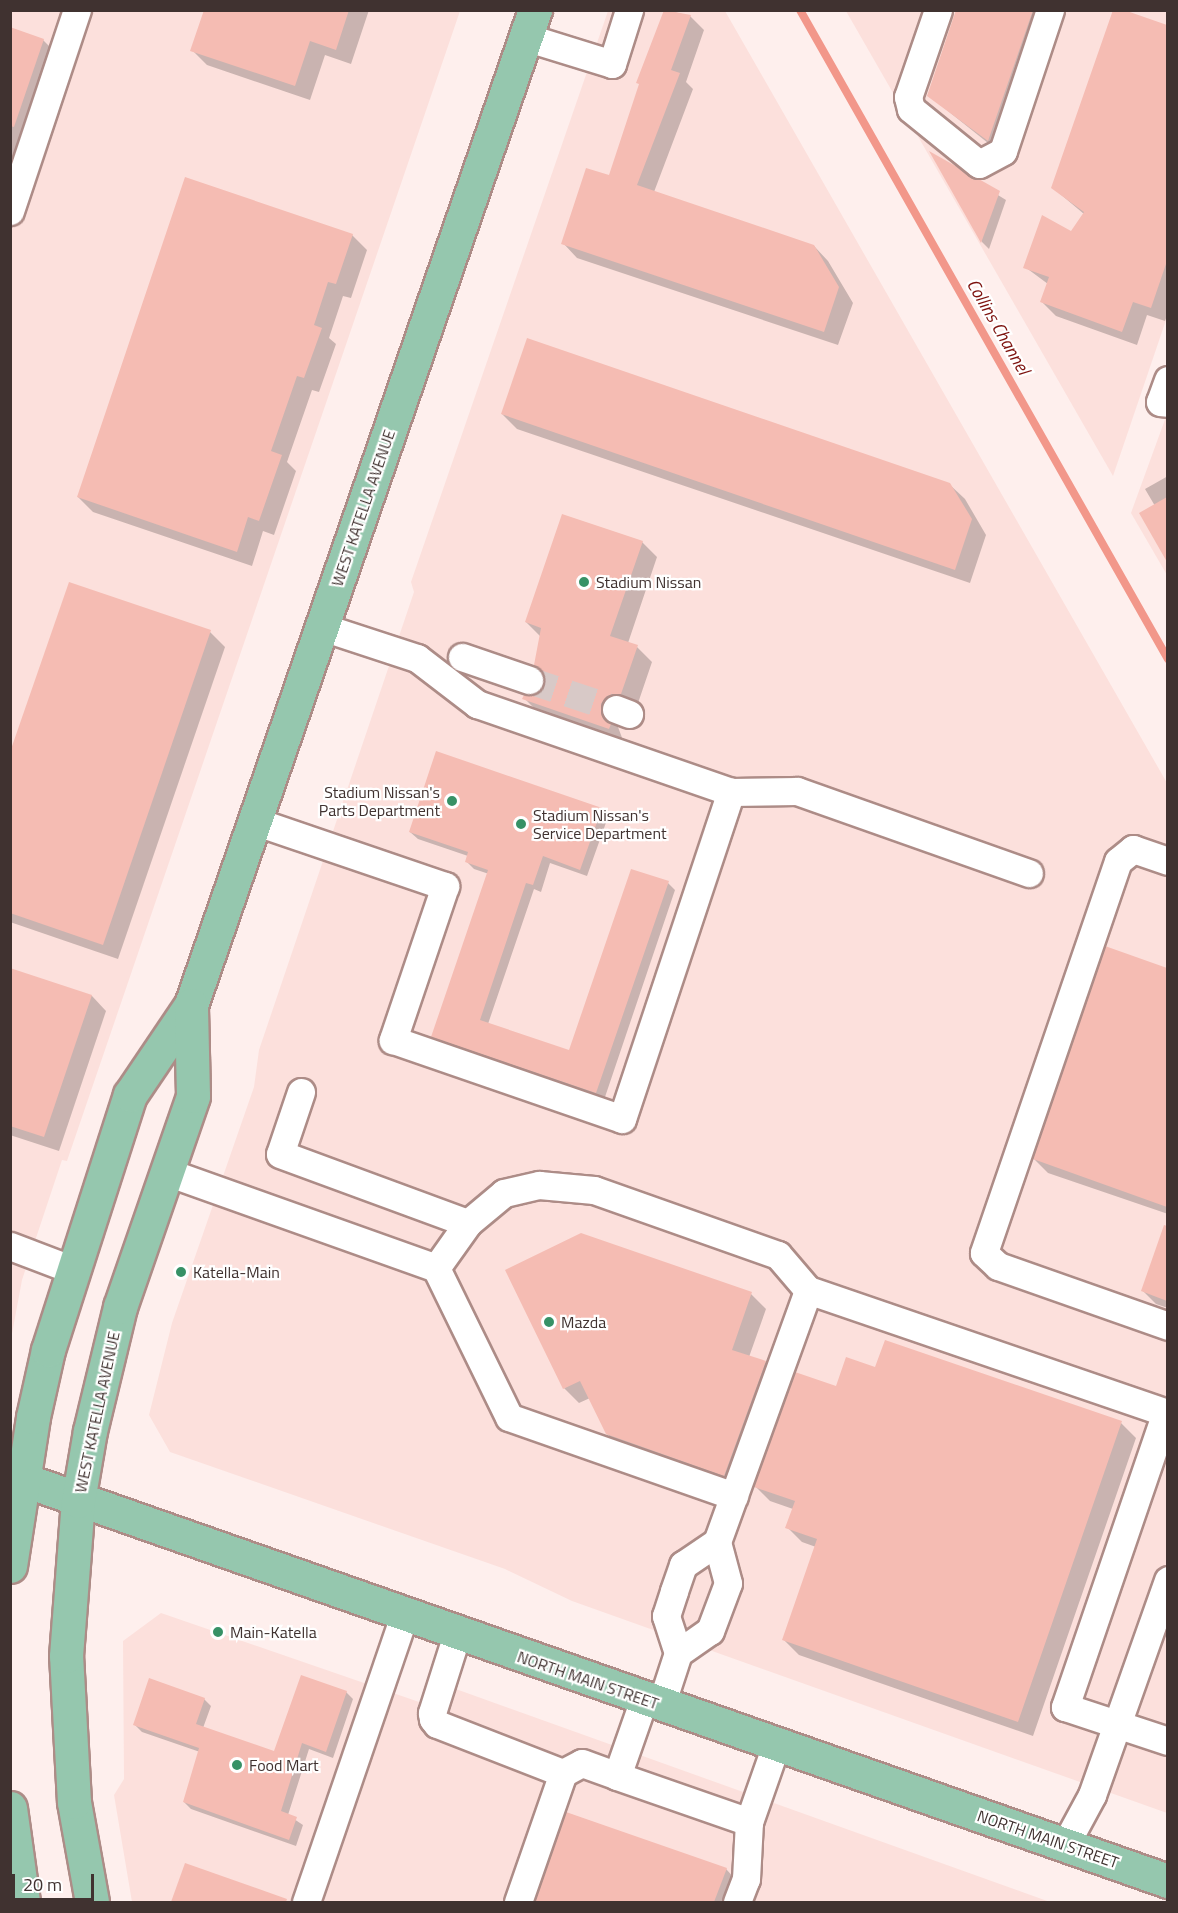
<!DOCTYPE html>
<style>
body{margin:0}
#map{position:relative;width:1178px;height:1913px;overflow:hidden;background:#feefed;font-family:"Titillium Web",sans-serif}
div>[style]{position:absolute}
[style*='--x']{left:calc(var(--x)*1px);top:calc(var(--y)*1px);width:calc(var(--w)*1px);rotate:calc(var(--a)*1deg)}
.built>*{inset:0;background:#fce0dc}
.shadow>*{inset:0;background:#0003}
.stream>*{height:8px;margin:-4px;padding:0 4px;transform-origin:4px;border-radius:4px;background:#f2978a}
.building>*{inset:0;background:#f5bcb3}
.minor-tunnel>*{height:27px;margin-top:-13.5px;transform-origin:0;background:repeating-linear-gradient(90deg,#d8c9c7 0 27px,transparent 0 41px)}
.roads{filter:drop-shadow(2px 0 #ad8c87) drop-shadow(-2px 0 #ad8c87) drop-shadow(0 2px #ad8c87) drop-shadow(0 -2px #ad8c87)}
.minor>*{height:27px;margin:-13.5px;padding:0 13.5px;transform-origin:13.5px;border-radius:13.5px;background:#fff}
.major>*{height:33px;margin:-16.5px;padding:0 16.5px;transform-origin:16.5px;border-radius:16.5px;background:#95c7ae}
.dots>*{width:16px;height:16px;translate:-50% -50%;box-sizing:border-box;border:3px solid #fff;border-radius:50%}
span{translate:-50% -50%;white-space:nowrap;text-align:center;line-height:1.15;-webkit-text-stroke:4.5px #fff;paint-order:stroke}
.street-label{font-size:16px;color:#403230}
.poi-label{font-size:16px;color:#403230}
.left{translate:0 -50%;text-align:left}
.right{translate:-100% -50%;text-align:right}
.water-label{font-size:18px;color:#7d110d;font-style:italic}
.frame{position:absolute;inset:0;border:12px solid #403230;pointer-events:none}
.scale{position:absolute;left:12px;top:1874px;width:82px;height:27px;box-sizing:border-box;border:3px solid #403230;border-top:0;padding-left:8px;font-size:18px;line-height:21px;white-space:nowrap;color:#403230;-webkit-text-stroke:4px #fff;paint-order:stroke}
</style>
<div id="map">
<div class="built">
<div style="clip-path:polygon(11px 11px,460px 11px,67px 1161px,62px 1160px,22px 1280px,11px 1339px)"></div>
<div style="clip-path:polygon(608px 11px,725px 11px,1167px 783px,1167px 1813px,572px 1601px,505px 1569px,170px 1452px,149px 1415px,172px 1323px,254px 1087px,259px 1050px,414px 592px,411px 582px)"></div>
<div style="clip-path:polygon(846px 11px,1167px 11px,1167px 317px,1113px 476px)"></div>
<div style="clip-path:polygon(1167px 414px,1167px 575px,1131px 513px)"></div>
<div style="clip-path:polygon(161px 1613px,422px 1703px,453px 1688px,1050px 1902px,132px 1902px,114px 1795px,124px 1779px,123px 1641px)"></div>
</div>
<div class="shadow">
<div style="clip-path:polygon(206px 10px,369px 10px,351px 64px,325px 55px,310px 100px,207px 65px,192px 50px)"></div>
<div style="clip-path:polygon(666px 10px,690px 16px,704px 30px,686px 82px,693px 89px,654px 192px,814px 246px,828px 261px,853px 303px,838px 345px,577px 258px,563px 243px,610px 177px)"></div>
<div style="clip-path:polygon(957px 10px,1053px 10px,1003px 155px,928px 95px)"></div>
<div style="clip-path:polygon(1119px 10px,1168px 28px,1168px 313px,1165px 321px,1147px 315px,1137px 345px,1056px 316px,1042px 302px,1048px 284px,1025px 267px,1071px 233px,1084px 214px,1053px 188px)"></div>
<div style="clip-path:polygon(10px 29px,43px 40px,58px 55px,10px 194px)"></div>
<div style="clip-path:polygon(933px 155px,1006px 200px,989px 249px,982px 242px)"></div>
<div style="clip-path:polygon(352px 235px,367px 250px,351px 298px,343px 296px,329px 338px,336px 344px,319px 392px,312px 390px,287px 462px,296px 471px,274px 535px,263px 531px,252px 566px,93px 512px,78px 497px)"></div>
<div style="clip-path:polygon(502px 414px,949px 484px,965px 499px,986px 535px,970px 583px,517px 429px)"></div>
<div style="clip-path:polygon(1168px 476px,1168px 559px,1141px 513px,1155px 506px,1145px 489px)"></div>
<div style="clip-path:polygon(642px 542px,657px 557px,628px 643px,637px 647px,652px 662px,636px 709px,615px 719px,624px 743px,539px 713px,524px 698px,540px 694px,546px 685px,543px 672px,535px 665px,541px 637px,526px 622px)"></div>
<div style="clip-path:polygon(210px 632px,225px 647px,118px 959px,10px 922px,10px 757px)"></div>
<div style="clip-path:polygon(601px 810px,608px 817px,587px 876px,550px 863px,541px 892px,534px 889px,488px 1024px,570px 1052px,668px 883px,675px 890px,604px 1100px,440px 1044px,433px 1036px,489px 874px,474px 869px,466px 861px,468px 856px,418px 839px,410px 832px)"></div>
<div style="clip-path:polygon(1106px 948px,1168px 970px,1168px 1214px,1048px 1173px,1034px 1159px)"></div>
<div style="clip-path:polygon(10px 969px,92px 996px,106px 1011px,59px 1151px,10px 1135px)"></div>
<div style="clip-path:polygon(1168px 1220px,1168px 1308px,1156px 1304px,1143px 1291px)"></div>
<div style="clip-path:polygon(751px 1294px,766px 1309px,749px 1357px,765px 1362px,780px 1377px,739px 1490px,623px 1449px,607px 1434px,590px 1398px,579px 1403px,564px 1388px)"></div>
<div style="clip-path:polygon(876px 1369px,1121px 1423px,1136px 1438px,1033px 1736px,799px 1655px,784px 1640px,816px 1547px,802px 1542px,787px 1527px,793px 1509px,770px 1501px,755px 1486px,837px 1388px)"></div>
<div style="clip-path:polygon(346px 1692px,353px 1699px,333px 1758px,309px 1749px,288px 1815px,303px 1825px,296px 1846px,191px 1809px,184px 1802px,200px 1752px,142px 1732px,135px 1725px,204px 1699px,211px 1706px,203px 1728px,275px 1753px)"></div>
<div style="clip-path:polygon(567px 1813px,726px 1869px,739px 1883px,732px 1902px,533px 1902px)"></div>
<div style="clip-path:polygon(186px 1865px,277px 1897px,282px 1902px,172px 1902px)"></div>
</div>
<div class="stream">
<div style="--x:800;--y:10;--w:746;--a:60.45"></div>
</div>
<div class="building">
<div style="clip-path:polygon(204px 10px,349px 10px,336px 50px,310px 41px,295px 86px,190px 51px)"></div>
<div style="clip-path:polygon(664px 10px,691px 15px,671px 70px,680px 73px,637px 185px,814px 245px,839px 287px,824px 332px,561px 244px,586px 168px,609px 175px,639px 84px,636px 83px)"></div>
<div style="clip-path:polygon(956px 10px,1033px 10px,988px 141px,927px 96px)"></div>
<div style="clip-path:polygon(1113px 10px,1124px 10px,1167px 25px,1167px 261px,1151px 308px,1133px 302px,1122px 332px,1040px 302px,1049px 277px,1023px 268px,1042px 215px,1071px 231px,1084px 212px,1051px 188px)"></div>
<div style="clip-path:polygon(10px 27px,44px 39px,14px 127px,10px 126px)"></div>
<div style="clip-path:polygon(929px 151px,1000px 191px,981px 243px)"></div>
<div style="clip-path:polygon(185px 177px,353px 234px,336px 284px,328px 282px,314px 325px,322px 328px,304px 378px,297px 376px,271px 451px,282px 455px,259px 521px,248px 517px,237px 552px,77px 497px)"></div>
<div style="clip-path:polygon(527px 338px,950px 483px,972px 519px,955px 570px,501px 414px)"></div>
<div style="clip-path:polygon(1167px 497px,1167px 562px,1139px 513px)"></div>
<div style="clip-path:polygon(562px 514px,643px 541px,610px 636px,638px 645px,621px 694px,607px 696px,601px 704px,603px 718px,611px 724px,609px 729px,522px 699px,524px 695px,539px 692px,544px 685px,541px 670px,534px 665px,541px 628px,525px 622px)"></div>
<div style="clip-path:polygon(69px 582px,211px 630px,103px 945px,10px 913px,10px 752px)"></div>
<div style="clip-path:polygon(436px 751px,602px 808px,580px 870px,543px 856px,533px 885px,526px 883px,480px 1020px,569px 1050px,631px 869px,669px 881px,596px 1093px,431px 1037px,488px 870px,465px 862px,468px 852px,409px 832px)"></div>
<div style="clip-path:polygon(1105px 946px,1167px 968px,1167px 1207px,1033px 1159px)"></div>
<div style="clip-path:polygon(10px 968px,92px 995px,44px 1137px,10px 1126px)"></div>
<div style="clip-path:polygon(1164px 1225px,1167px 1226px,1167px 1301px,1141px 1291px)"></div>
<div style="clip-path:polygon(581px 1233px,752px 1292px,732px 1350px,766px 1361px,724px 1476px,606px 1434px,580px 1381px,563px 1389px,505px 1270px)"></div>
<div style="clip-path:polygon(885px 1340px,1122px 1421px,1018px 1722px,782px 1640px,817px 1539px,785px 1528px,795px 1501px,754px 1487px,795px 1372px,836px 1386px,846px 1357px,875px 1367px)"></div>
<div style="clip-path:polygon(301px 1675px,347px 1691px,326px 1752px,302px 1743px,281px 1811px,297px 1817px,289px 1840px,183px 1802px,199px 1748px,133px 1725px,149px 1678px,205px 1698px,196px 1724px,274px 1751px)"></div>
<div style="clip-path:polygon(566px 1812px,727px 1868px,714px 1902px,535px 1902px)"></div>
<div style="clip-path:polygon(185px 1863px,287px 1899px,286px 1902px,171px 1902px)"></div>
</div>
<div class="minor-tunnel">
<div style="--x:529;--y:680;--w:92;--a:18.4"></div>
</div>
<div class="roads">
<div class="minor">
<div style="--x:938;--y:10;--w:92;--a:109"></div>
<div style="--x:908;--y:97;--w:12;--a:76"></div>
<div style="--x:911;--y:109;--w:87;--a:39"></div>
<div style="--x:979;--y:164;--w:27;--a:-28"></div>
<div style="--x:1003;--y:151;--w:149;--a:-71.6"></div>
<div style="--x:525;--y:37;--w:91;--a:17.2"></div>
<div style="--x:612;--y:64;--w:57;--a:-72.5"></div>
<div style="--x:10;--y:211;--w:212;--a:-71.6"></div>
<div style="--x:1168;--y:380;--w:23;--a:110"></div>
<div style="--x:1160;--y:402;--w:8;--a:7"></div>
<div style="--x:322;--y:627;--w:100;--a:18.1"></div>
<div style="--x:417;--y:658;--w:76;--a:37.5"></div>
<div style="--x:477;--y:704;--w:269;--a:19.1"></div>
<div style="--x:731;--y:792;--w:66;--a:-0.9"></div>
<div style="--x:797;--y:791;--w:246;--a:19.5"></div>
<div style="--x:462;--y:657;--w:71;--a:18.9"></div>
<div style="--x:616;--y:709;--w:14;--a:21"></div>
<div style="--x:254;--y:821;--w:202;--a:18.8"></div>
<div style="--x:445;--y:886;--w:163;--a:108.7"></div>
<div style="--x:393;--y:1040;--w:242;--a:19"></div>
<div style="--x:622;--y:1119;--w:345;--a:-71.6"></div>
<div style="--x:1168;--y:861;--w:37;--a:-161"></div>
<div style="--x:1133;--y:849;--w:19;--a:141"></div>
<div style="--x:1118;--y:861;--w:414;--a:108.9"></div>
<div style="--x:984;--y:1253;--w:19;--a:43"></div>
<div style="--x:998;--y:1266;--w:180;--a:19.4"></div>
<div style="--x:301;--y:1092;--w:65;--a:108.7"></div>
<div style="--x:280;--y:1154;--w:200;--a:20.2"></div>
<div style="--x:167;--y:1172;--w:286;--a:19.6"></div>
<div style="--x:10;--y:1246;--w:67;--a:20.9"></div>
<div style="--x:1166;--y:1412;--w:312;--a:108.9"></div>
<div style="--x:1065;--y:1707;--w:108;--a:18.3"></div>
<div style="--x:734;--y:1496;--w:238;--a:-160.7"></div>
<div style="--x:509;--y:1417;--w:166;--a:-116.1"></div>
<div style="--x:436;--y:1268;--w:55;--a:-54.6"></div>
<div style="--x:468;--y:1223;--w:47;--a:-39.8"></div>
<div style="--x:504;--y:1193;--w:36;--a:-13"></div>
<div style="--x:539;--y:1185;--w:55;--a:5.2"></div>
<div style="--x:594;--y:1190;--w:195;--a:19.5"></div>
<div style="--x:778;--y:1255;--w:46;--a:49.4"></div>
<div style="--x:808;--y:1290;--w:380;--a:18.9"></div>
<div style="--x:457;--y:1634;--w:83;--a:107.6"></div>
<div style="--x:432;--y:1713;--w:6;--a:81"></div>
<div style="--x:433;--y:1719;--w:6;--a:51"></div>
<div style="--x:437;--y:1724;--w:135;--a:21.3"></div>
<div style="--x:678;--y:1653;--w:39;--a:-108"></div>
<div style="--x:666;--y:1616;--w:26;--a:-72"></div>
<div style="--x:674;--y:1591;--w:28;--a:-71"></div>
<div style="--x:683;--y:1565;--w:41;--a:-34.1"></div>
<div style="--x:717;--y:1542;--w:268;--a:-70.1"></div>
<div style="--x:661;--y:1705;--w:55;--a:-71.9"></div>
<div style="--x:678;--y:1653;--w:39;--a:-35"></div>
<div style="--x:710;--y:1631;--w:51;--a:-69.4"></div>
<div style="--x:728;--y:1583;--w:42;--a:-105"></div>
<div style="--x:617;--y:1776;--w:140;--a:19.2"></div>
<div style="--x:749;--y:1822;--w:82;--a:-70.7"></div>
<div style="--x:1065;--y:1845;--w:57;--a:-61.6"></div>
<div style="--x:1092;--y:1795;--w:228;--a:-70.5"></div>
<div style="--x:306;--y:1902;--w:303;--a:-71.1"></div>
<div style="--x:518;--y:1902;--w:137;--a:-70.8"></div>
<div style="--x:563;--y:1773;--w:21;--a:-28"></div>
<div style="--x:582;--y:1763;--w:37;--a:20"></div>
<div style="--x:617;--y:1776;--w:82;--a:-70.7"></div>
<div style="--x:737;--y:1902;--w:25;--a:-69"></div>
<div style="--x:746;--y:1879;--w:57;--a:-87"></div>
</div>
<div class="major">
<div style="--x:10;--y:1475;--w:1227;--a:19.32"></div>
<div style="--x:10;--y:1566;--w:151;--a:-81.2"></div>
<div style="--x:33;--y:1417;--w:69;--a:-77.4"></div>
<div style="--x:48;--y:1350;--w:268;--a:-72.2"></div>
<div style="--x:130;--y:1095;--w:109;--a:-55.9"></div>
<div style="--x:191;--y:1005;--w:1053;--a:-70.93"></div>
<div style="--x:10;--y:1808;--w:95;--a:82.1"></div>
<div style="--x:92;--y:1902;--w:102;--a:-100.2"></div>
<div style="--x:74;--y:1802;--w:146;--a:-93.1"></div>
<div style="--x:66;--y:1656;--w:155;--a:-85.6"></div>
<div style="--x:78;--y:1501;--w:71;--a:-80.3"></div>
<div style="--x:90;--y:1431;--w:128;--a:-76.4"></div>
<div style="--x:120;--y:1307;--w:223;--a:-70.9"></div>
<div style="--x:193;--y:1096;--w:91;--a:-91.3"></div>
</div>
</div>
<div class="dots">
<div style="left:584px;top:582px;background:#379166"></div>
<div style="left:452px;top:801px;background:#379166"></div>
<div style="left:521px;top:824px;background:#379166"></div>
<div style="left:181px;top:1272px;background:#379166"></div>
<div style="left:549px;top:1322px;background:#379166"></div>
<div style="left:218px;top:1632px;background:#379166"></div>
<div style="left:237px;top:1765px;background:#379166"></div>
</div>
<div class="street-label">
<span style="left:363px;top:508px;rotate:-71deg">WEST KATELLA AVENUE</span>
<span style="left:97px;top:1412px;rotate:-78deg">WEST KATELLA AVENUE</span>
<span style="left:588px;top:1680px;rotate:19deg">NORTH MAIN STREET</span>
<span style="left:1048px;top:1839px;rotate:19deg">NORTH MAIN STREET</span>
</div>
<div class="poi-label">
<span class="left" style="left:596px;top:582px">Stadium Nissan</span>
<span class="right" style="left:440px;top:801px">Stadium Nissan's<br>Parts Department</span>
<span class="left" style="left:533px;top:824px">Stadium Nissan's<br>Service Department</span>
<span class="left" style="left:193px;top:1272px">Katella-Main</span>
<span class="left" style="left:561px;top:1322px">Mazda</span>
<span class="left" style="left:230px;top:1632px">Main-Katella</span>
<span class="left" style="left:249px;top:1765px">Food Mart</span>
</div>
<div class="water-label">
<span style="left:998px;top:327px;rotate:60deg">Collins Channel</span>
</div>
<div class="frame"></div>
<div class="scale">20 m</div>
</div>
